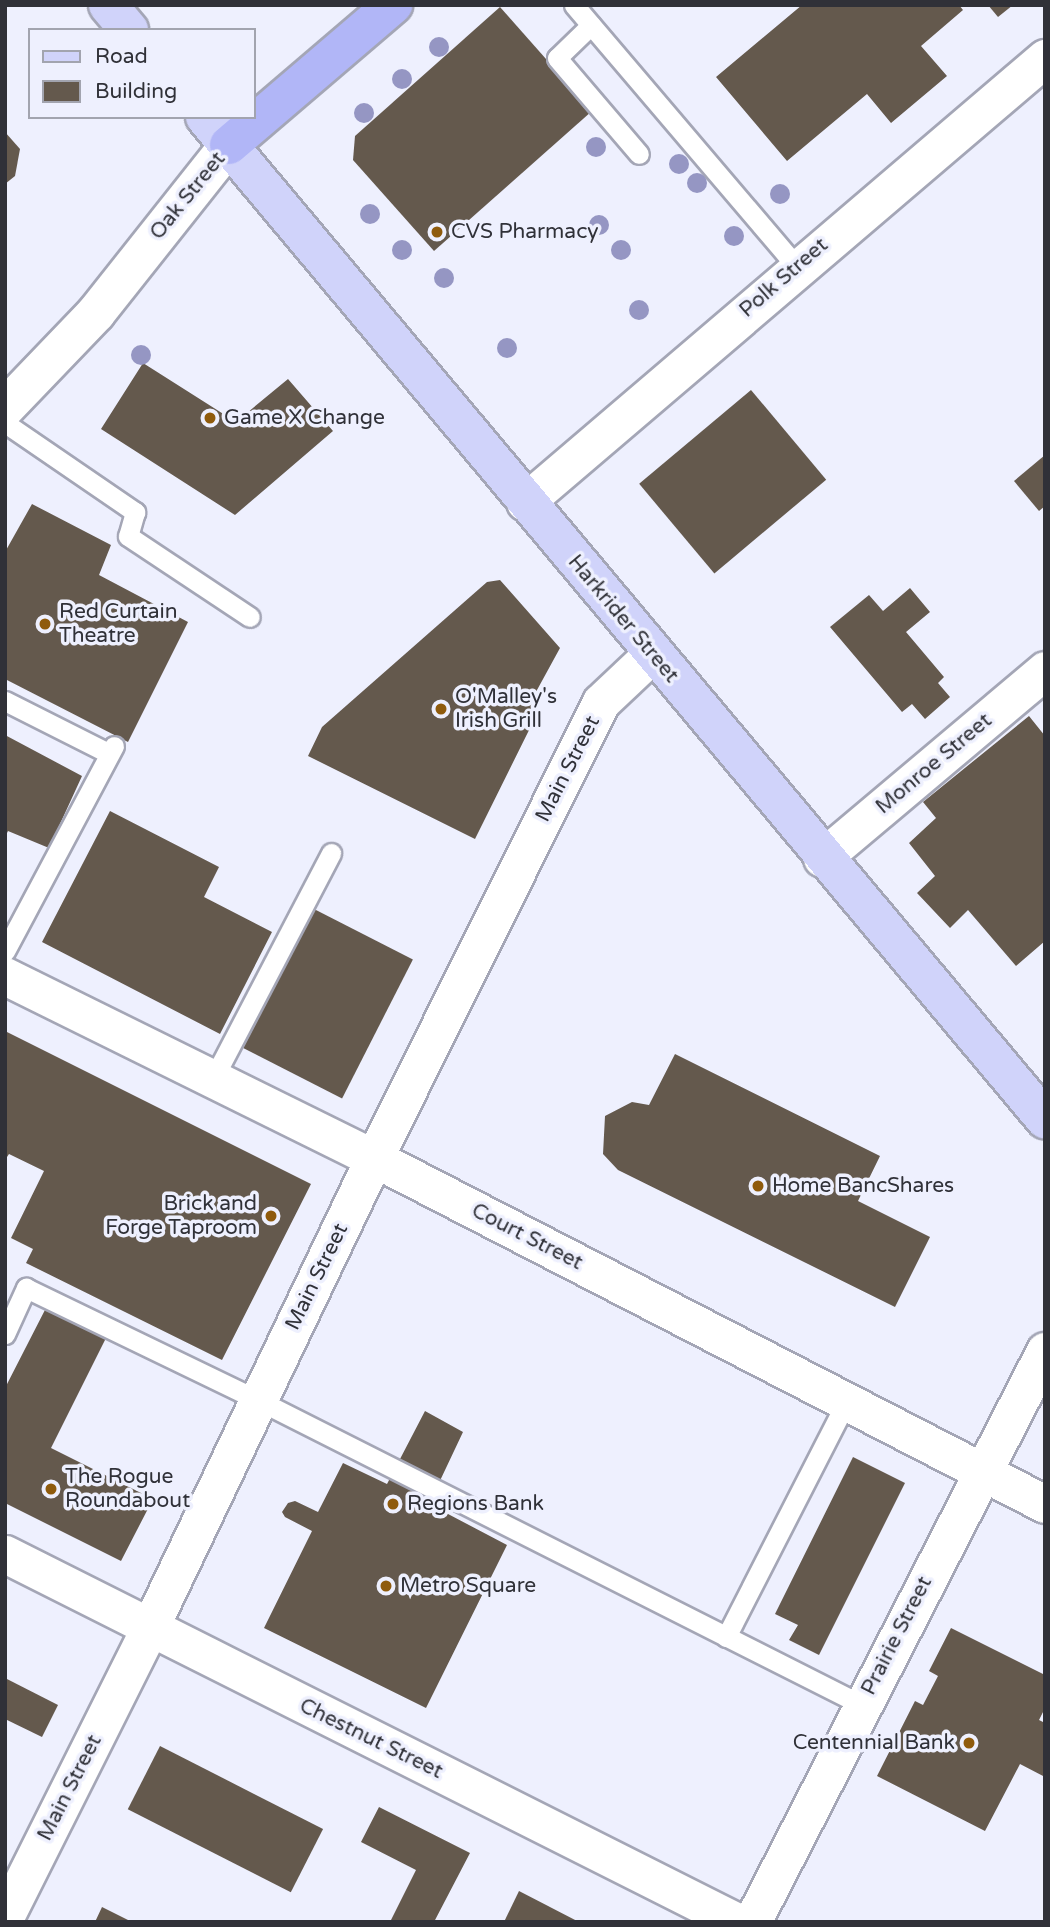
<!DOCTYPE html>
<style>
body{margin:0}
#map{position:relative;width:1050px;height:1927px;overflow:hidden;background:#eef0fe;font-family:"Varela Round",sans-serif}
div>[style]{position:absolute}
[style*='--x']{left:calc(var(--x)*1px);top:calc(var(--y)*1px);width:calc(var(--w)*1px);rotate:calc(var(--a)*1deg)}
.building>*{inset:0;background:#64594d;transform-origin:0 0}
.roads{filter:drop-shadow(2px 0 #a4a6b6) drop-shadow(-2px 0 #a4a6b6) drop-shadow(0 2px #a4a6b6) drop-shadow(0 -2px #a4a6b6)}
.lane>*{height:19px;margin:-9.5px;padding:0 9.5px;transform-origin:9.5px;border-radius:9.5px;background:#fff}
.street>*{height:37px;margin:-18.5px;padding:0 18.5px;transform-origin:18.5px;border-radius:18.5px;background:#fff}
.secondary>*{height:38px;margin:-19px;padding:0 19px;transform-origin:19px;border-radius:19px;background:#fff}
.primary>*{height:38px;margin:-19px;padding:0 19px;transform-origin:19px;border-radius:19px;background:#d0d3fa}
.highway>*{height:38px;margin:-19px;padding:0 19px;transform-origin:19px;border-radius:19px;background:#b1b6f7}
.trees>*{width:20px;height:20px;margin:-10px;border-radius:50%;background:#9596c3}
.dots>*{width:19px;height:19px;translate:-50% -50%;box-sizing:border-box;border:4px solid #eef0fe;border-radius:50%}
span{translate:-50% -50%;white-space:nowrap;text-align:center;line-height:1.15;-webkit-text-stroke:7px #eef0fe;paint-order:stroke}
.street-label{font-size:21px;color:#303138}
.poi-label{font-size:21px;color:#303138}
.left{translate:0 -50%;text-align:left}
.right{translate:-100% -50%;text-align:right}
.frame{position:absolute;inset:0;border:7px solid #303138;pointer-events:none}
.legend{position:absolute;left:28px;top:28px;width:228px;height:91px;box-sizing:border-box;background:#eef0fe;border:2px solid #a2a4af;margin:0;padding:9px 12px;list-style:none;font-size:21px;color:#303138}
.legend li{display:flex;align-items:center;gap:14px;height:35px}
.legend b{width:35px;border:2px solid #a2a4af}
</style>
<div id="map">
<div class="building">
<div style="clip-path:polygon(802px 5px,959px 5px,963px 10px,921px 46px,947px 76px,891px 123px,867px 94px,787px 161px,716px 77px)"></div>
<div style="clip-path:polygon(988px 5px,1013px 5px,998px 17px)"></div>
<div style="clip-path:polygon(500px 7px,592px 111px,434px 251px,353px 160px,355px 136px)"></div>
<div style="clip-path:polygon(5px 132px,20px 149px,15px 176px,5px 184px)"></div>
<div style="clip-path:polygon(143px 363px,236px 422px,288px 379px,333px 431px,235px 515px,101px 429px)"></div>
<div style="left:751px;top:390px;width:117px;height:146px;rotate:50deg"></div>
<div style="clip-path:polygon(1045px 455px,1045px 506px,1039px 511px,1014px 481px)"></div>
<div style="clip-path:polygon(32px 504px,111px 545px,99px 575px,188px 622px,128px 742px,5px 679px,5px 552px)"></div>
<div style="clip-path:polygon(500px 580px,560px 648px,531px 701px,539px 710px,475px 839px,308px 756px,322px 727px,487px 582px)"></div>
<div style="clip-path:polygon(910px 588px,930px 612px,906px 632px,944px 677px,938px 683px,950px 697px,925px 719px,912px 704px,902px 712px,830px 627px,869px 595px,883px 611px)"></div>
<div style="clip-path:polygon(1029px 716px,1045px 736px,1045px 941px,1016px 966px,968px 910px,950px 928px,917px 893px,935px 876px,909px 843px,936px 818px,923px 802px)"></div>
<div style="clip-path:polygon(5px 735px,82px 776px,49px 848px,8px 831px,5px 837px)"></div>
<div style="clip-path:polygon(110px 811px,219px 867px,204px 897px,272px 932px,220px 1034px,42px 942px)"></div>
<div style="left:314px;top:909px;width:111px;height:156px;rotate:27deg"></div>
<div style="clip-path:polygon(5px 1031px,311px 1184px,222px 1360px,26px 1263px,33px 1249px,11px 1238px,44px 1171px,9px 1154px,5px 1160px)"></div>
<div style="clip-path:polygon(675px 1054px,880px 1156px,858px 1201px,930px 1237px,895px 1307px,618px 1170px,603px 1154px,605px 1116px,632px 1102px,649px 1105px)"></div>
<div style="clip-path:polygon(47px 1306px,107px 1336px,51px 1448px,153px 1499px,121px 1561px,5px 1503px,5px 1388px)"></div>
<div style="clip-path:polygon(425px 1411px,463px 1432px,429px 1504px,507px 1545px,426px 1708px,264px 1628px,312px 1531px,285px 1517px,282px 1512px,288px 1503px,295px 1501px,318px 1512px,343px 1463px,387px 1484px)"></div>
<div style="clip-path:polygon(853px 1457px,905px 1483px,819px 1655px,789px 1640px,798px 1625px,775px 1614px)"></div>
<div style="clip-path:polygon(951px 1628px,1045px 1675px,1045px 1708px,1039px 1720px,1045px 1723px,1045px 1777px,1020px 1764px,985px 1831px,877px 1776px,915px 1701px,923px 1705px,938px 1676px,929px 1671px)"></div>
<div style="clip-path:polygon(5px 1678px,58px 1705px,42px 1737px,5px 1719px)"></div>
<div style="left:160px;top:1746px;width:183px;height:71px;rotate:27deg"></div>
<div style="clip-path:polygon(379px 1807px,470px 1853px,434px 1922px,390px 1922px,416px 1870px,361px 1842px)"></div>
<div style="clip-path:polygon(519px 1891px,579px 1922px,504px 1922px)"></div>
<div style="clip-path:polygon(102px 1907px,132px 1922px,95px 1922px)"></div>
</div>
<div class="roads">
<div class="lane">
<div style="--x:574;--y:5;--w:344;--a:49.6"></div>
<div style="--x:591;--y:25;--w:47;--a:135.9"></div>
<div style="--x:557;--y:58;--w:126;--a:49.5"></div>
<div style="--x:5;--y:423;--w:158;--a:34.4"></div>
<div style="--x:135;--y:512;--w:25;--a:106"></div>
<div style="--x:128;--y:536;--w:146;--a:33.6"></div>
<div style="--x:5;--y:701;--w:115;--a:26.8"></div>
<div style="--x:5;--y:951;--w:232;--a:-62"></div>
<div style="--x:213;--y:1079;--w:255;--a:-62.4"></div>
<div style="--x:5;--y:1334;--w:51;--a:-65.5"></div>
<div style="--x:26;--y:1288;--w:258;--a:25.8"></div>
<div style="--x:258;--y:1400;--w:677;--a:26.79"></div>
<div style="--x:726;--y:1637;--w:264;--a:-62.9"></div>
</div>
<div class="street">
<div style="--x:525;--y:502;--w:684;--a:-40.49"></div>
<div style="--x:822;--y:858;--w:292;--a:-40.1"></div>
<div style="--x:5;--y:976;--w:411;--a:26.3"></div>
<div style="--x:374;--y:1158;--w:755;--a:27.28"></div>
<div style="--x:5;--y:1554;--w:819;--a:26.69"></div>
<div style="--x:5;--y:1917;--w:322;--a:-63.4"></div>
<div style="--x:149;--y:1629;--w:522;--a:-64.47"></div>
<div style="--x:374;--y:1158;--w:509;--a:-63.54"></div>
<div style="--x:601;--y:702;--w:70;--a:-43.3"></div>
<div style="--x:752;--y:1922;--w:642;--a:-62.84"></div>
</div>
<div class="secondary">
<div style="--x:5;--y:408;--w:132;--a:-46.2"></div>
<div style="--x:96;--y:313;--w:214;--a:-51.6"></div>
</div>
<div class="primary">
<div style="--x:108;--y:5;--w:33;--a:50"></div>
<div style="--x:205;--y:117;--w:1308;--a:50.03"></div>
</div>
<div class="highway">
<div style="--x:229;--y:145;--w:216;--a:-40.5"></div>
</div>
</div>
<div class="trees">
<div style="left:439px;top:47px"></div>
<div style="left:402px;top:79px"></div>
<div style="left:364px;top:113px"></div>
<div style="left:596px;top:147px"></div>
<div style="left:679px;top:164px"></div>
<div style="left:697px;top:183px"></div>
<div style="left:780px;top:194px"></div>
<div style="left:370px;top:214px"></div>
<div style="left:599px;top:225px"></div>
<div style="left:734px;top:236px"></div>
<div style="left:402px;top:250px"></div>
<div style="left:621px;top:250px"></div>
<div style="left:444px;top:278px"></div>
<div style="left:639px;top:310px"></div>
<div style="left:507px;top:348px"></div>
<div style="left:141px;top:355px"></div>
</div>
<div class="dots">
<div style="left:437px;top:232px;background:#8f5b0d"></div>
<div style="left:210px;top:418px;background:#8f5b0d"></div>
<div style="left:45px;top:624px;background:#8f5b0d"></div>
<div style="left:441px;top:709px;background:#8f5b0d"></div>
<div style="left:758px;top:1186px;background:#8f5b0d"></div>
<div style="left:271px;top:1216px;background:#8f5b0d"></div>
<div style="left:51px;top:1489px;background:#8f5b0d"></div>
<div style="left:393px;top:1504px;background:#8f5b0d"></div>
<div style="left:386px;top:1586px;background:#8f5b0d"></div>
<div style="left:969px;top:1743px;background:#8f5b0d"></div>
</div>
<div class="street-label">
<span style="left:188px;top:196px;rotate:-51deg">Oak Street</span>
<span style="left:784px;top:278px;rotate:-41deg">Polk Street</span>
<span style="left:623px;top:619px;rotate:50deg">Harkrider Street</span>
<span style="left:934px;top:764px;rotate:-40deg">Monroe Street</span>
<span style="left:568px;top:769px;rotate:-63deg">Main Street</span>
<span style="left:527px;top:1237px;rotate:27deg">Court Street</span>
<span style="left:317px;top:1277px;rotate:-64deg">Main Street</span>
<span style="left:897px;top:1636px;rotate:-63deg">Prairie Street</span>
<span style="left:371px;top:1739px;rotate:26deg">Chestnut Street</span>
<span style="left:70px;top:1788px;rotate:-63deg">Main Street</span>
</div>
<div class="poi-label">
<span class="left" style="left:451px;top:232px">CVS Pharmacy</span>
<span class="left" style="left:224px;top:418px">Game X Change</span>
<span class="left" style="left:59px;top:624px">Red Curtain<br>Theatre</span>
<span class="left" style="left:455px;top:709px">O'Malley's<br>Irish Grill</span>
<span class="left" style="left:772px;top:1186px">Home BancShares</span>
<span class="right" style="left:257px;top:1216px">Brick and<br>Forge Taproom</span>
<span class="left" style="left:65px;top:1489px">The Rogue<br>Roundabout</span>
<span class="left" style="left:407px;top:1504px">Regions Bank</span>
<span class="left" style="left:400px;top:1586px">Metro Square</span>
<span class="right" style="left:955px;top:1743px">Centennial Bank</span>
</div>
<div class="frame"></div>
<ul class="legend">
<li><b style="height:9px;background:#d0d3fa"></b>Road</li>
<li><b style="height:19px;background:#64594d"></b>Building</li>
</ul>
</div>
